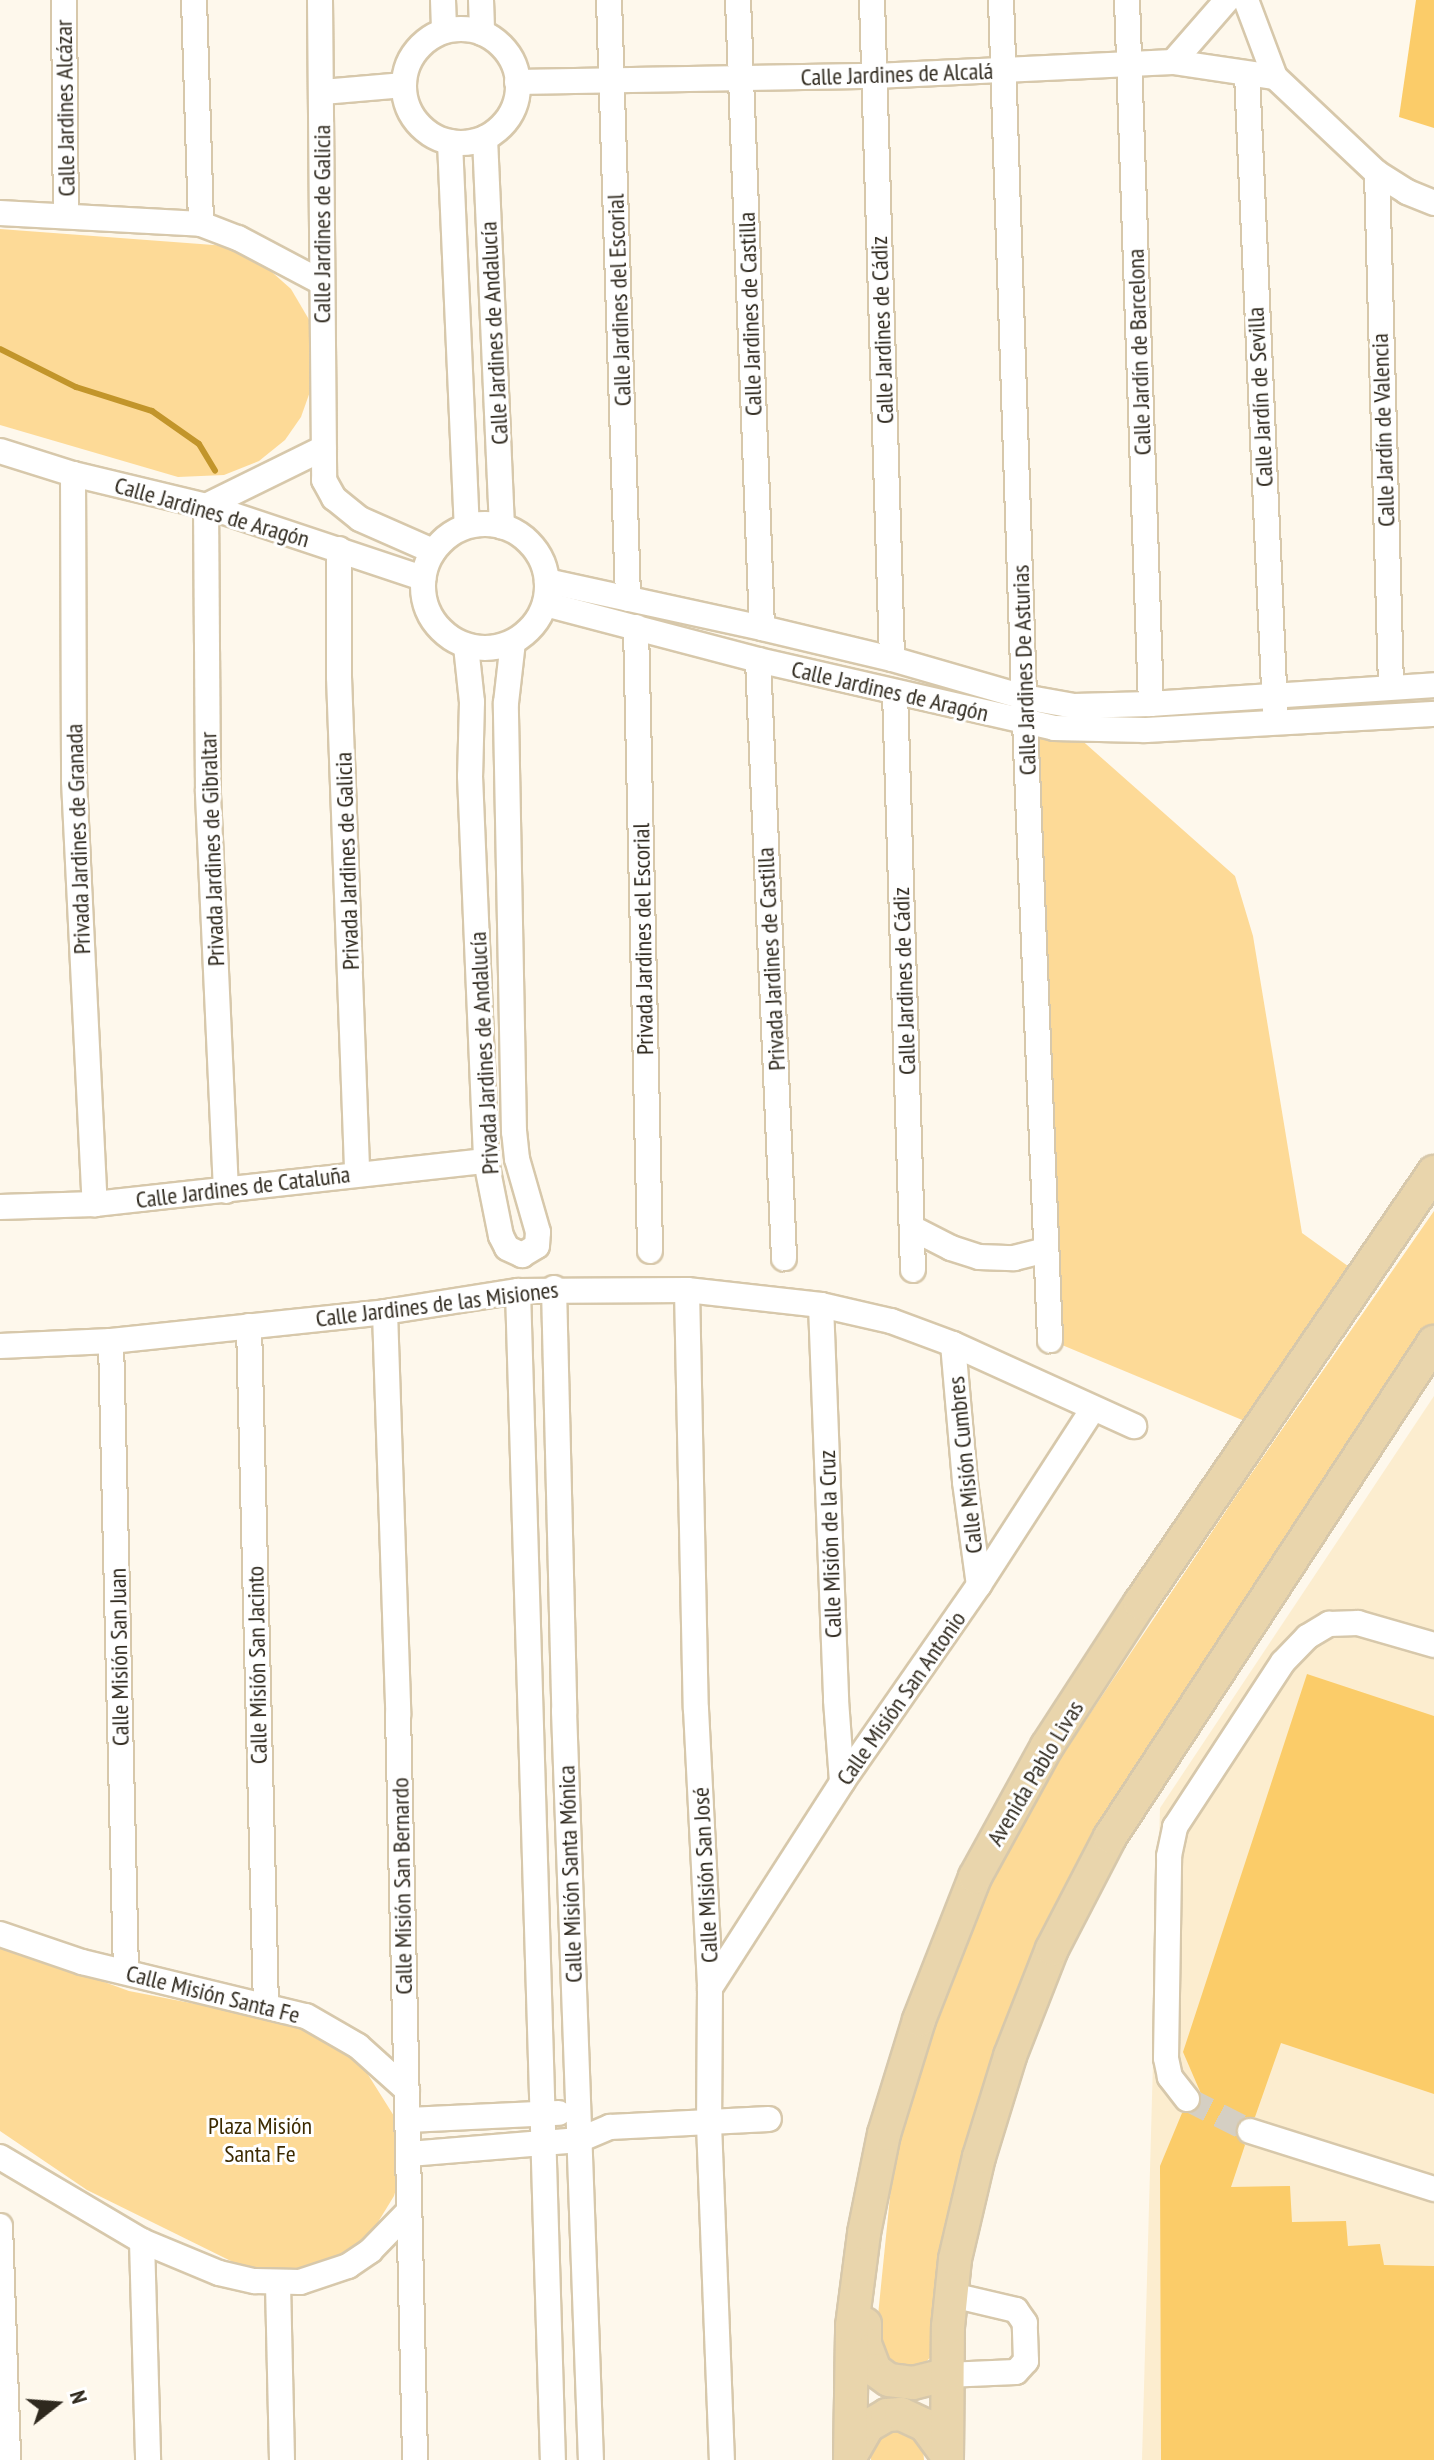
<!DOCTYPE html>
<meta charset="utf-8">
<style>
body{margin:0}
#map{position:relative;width:1434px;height:2460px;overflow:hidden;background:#fef8ec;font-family:"PT Sans Narrow",sans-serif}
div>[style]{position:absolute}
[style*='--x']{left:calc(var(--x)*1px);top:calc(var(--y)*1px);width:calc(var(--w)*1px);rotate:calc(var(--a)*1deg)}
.built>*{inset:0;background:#fcedcf}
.green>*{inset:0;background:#fdda97}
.stream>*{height:6px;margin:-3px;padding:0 3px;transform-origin:3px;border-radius:3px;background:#c2952b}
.building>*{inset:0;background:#fbcc69}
.minor-tunnel>*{height:24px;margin-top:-12px;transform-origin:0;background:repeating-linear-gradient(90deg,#d5cfc3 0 24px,transparent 0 36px)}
.roads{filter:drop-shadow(2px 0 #d7c8ab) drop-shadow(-2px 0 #d7c8ab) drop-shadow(0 2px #d7c8ab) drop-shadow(0 -2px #d7c8ab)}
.minor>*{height:24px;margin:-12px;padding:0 12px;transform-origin:12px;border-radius:12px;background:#fff}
.minor>.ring{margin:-12px;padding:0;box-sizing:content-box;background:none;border:24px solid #fff;border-radius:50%}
.major>*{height:32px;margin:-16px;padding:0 16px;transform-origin:16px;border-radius:16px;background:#e9d5ac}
span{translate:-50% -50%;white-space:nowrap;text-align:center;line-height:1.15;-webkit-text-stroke:6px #fff;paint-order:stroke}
.street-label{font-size:24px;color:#2f291e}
.park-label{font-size:24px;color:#3c2a00}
.north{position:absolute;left:16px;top:2364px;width:80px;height:80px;-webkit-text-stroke:6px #fff;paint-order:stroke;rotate:73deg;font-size:22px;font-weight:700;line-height:32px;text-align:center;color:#2f291e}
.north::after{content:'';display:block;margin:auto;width:28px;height:36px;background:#2f291e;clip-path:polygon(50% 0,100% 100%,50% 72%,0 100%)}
</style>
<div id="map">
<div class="built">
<div style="clip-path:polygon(1434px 1396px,1434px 2460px,1142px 2460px,1160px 1808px)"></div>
</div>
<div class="green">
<div style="clip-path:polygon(0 229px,227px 246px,264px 265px,291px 289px,311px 323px,312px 386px,301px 417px,285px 440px,259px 461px,224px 475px,178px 477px,0 425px)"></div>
<div style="clip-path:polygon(1026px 724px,1069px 729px,1235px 876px,1253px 936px,1302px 1233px,1352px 1269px,1247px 1422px,1050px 1340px)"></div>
<div style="clip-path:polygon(1434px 1211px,1434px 1331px,1087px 1850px,932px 2355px,922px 2367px,912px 2370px,890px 2366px,875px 2345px,893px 2167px,929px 2038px,991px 1880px,1055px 1766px,1240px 1490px)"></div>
<div style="clip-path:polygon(0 1944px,129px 1991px,303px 2025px,329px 2038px,367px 2073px,399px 2124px,402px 2168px,394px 2196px,364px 2245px,334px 2261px,307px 2269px,280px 2272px,239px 2265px,87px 2190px,0 2131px)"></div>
<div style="clip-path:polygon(898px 2428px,915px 2437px,923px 2448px,924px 2460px,871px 2460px,871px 2445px,881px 2432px)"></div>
</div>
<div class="stream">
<div style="--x:0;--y:349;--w:85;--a:26.6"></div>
<div style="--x:76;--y:387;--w:80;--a:17.5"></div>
<div style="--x:152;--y:411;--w:57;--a:35.1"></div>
<div style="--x:199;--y:444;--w:31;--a:59"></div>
</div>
<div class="building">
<div style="clip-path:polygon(1416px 0,1434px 0,1434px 128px,1399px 117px)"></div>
<div style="clip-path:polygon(1307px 1674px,1434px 1716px,1434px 2094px,1281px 2043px,1255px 2117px,1246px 2117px,1236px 2126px,1236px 2135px,1245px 2145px,1231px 2187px,1290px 2186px,1292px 2222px,1346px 2221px,1348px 2246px,1380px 2244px,1384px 2265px,1434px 2266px,1434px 2460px,1161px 2460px,1160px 2166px,1182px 2113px,1196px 2111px,1201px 2104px,1202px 2096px,1183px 2052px)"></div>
</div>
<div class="minor-tunnel">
<div style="--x:1187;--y:2099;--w:71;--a:26.9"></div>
</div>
<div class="roads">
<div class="minor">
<div style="--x:64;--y:0;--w:215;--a:89.5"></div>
<div style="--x:194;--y:0;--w:224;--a:88.2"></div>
<div style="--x:320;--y:0;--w:480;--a:89.5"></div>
<div style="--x:324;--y:480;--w:21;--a:61"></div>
<div style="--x:334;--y:498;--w:33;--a:39"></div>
<div style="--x:360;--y:519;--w:80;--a:23.7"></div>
<div style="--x:443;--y:0;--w:31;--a:88"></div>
<div style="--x:481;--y:0;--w:33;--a:88"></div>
<div style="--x:609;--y:0;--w:599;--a:88.18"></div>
<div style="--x:738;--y:0;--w:628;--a:87.81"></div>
<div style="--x:872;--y:0;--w:659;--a:88.26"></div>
<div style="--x:1001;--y:0;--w:697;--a:88.11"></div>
<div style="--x:1024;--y:697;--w:644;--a:87.68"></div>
<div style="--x:1127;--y:0;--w:704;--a:88.05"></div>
<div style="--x:1246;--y:0;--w:82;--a:69.4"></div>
<div style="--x:1275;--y:77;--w:140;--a:43.3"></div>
<div style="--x:1377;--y:173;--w:36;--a:32"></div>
<div style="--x:1407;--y:192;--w:29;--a:22"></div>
<div class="ring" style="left:404px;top:29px;width:90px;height:90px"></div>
<div style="--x:1173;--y:62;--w:82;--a:-48.9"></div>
<div style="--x:1247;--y:74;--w:637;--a:87.48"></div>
<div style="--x:517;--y:82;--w:358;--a:-1"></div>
<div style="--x:875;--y:76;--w:298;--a:-2.7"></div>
<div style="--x:1173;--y:62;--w:103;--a:8.4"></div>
<div style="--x:323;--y:92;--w:81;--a:-4.9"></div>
<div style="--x:485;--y:138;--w:389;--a:87.5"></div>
<div style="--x:450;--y:142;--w:384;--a:87.5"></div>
<div style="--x:1377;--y:173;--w:514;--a:88.44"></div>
<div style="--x:0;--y:213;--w:201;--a:3.1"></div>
<div style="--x:201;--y:224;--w:40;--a:21"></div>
<div style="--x:238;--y:238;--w:94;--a:27.9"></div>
<div style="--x:0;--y:451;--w:77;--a:17.5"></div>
<div style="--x:73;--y:474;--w:137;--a:13.5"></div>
<div style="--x:206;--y:506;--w:229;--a:18.4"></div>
<div style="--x:73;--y:474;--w:307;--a:89.8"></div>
<div style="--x:74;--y:781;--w:424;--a:87.2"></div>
<div class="ring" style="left:423px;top:524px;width:100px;height:100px"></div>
<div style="--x:339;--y:549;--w:128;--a:90"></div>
<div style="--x:339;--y:677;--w:496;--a:87.9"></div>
<div style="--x:547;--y:581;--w:220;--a:12.3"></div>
<div style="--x:762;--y:628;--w:134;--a:13.4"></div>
<div style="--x:892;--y:659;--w:137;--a:16.1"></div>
<div style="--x:1024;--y:697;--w:51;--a:10.2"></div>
<div style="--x:1074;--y:706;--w:77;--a:-1.5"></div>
<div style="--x:1151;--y:704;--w:284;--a:-3.8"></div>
<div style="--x:545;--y:604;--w:220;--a:14.7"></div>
<div style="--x:758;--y:660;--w:304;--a:12.9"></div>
<div style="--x:1054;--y:728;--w:91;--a:1.3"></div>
<div style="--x:1145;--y:730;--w:289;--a:-3.2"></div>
<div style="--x:636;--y:627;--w:624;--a:88.71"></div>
<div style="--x:466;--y:646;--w:56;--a:83.9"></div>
<div style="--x:472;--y:702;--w:74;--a:91.5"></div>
<div style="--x:470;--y:776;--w:385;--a:87.6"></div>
<div style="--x:486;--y:1161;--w:76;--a:78.7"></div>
<div style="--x:501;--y:1236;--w:13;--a:63"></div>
<div style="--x:507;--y:1248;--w:17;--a:25"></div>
<div style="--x:522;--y:1255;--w:17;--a:-31"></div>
<div style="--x:537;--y:1246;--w:14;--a:-86"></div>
<div style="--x:538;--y:1232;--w:76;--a:-106"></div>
<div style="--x:517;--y:1159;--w:27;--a:-96"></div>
<div style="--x:514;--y:1132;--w:429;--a:-91.1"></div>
<div style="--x:506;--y:703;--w:61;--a:-83.5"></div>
<div style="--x:758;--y:660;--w:599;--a:87.51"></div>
<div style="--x:895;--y:692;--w:578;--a:88.22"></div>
<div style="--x:226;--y:1191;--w:402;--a:-92.6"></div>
<div style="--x:208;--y:789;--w:283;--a:-90.4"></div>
<div style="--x:206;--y:506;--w:131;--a:-26.2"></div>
<div style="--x:0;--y:1207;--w:95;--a:-1.8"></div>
<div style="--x:95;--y:1204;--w:393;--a:-6.3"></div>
<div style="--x:912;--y:1228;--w:44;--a:27.1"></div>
<div style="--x:951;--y:1248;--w:29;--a:18"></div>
<div style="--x:979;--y:1257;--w:35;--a:2"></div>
<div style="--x:1014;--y:1258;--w:33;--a:-14"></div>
<div style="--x:554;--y:1288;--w:423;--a:88.6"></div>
<div style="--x:564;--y:1711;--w:749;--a:87.94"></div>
<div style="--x:687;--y:1290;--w:419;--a:88.8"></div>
<div style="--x:696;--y:1709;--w:279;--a:87.1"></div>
<div style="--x:710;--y:1988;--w:136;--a:90.4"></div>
<div style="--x:709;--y:2124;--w:336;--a:87.8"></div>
<div style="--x:518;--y:1291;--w:1170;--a:88.29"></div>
<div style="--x:821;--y:1305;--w:395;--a:87.8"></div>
<div style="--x:836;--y:1700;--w:82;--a:85.8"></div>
<div style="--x:385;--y:1312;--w:402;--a:88.1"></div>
<div style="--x:398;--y:1714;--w:746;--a:88.69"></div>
<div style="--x:249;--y:1326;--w:679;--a:88.57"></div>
<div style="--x:111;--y:1341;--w:631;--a:88.64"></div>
<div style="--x:953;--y:1344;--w:139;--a:85"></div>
<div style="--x:965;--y:1482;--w:104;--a:82.3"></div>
<div style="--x:0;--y:1346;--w:111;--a:-2.6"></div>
<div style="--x:111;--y:1341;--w:276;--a:-6"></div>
<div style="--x:385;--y:1312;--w:135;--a:-9"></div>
<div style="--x:518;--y:1291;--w:169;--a:-0.3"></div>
<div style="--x:687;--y:1290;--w:135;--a:6.4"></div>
<div style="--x:821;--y:1305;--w:72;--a:12.9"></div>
<div style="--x:891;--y:1321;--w:66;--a:20.4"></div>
<div style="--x:953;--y:1344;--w:199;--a:24.4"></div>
<div style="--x:0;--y:1934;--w:87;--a:18.9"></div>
<div style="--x:82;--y:1962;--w:230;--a:13.6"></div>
<div style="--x:306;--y:2016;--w:60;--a:30"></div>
<div style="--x:358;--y:2046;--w:66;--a:41.9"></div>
<div style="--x:710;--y:1988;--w:245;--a:-57.3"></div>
<div style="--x:842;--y:1782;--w:240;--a:-55.2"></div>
<div style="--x:979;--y:1585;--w:210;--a:-57.1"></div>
<div style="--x:1187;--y:2099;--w:28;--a:-128"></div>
<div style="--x:1170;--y:2077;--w:19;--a:-102"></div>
<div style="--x:1166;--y:2058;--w:202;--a:-89.1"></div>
<div style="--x:1169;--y:1856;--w:30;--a:-78"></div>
<div style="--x:1175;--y:1827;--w:197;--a:-56.8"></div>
<div style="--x:1283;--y:1662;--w:35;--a:-46"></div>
<div style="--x:1307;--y:1637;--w:26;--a:-31"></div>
<div style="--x:1329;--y:1624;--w:29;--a:-2"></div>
<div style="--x:1358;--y:1623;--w:79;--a:16.1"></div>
<div style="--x:408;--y:2120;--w:151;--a:-2.7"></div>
<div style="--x:1250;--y:2131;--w:193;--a:17.5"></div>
<div style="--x:409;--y:2154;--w:171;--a:-4.7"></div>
<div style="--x:579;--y:2140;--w:34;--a:-23"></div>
<div style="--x:610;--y:2127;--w:159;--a:-2.9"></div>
<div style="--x:0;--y:2157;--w:165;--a:30.6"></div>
<div style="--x:142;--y:2241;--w:83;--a:22.6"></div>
<div style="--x:219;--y:2273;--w:37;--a:13"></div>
<div style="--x:255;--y:2281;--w:45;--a:1.3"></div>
<div style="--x:300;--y:2282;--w:51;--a:-18.4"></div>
<div style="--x:348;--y:2266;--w:27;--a:-34"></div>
<div style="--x:370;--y:2251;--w:53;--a:-45.8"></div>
<div style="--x:0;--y:2226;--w:234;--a:88"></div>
<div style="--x:142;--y:2241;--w:219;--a:88.4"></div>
<div style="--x:278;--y:2284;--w:176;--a:88.7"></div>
<div style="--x:946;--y:2375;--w:70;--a:-2.5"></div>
<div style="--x:1016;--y:2372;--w:15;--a:-48"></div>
<div style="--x:1026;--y:2361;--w:38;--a:-92"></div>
<div style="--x:1025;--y:2323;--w:16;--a:-125"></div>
<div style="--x:1016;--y:2310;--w:66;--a:-166.8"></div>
</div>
<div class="major">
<div style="--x:865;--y:2324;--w:20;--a:90"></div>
<div style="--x:865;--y:2344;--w:28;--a:69"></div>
<div style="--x:875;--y:2370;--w:17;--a:36"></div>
<div style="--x:889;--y:2380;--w:24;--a:7"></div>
<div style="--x:913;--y:2383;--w:34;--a:-14"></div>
<div style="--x:850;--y:2457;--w:36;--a:-60"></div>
<div style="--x:868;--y:2426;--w:22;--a:-30"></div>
<div style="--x:887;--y:2415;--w:14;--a:-4"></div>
<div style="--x:901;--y:2414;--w:26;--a:25"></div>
<div style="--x:925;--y:2425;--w:37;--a:54"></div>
<div style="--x:850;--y:2460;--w:134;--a:-89.1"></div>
<div style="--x:852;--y:2326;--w:94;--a:-82.6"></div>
<div style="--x:864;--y:2233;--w:101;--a:-78.6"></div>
<div style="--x:884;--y:2134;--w:119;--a:-72.9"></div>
<div style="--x:919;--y:2020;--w:154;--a:-68.6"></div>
<div style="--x:975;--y:1877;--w:149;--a:-61.2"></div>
<div style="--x:1047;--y:1746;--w:171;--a:-57"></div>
<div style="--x:1140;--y:1603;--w:522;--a:-55.7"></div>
<div style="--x:947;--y:2460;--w:133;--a:-89.6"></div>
<div style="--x:948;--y:2327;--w:68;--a:-84.1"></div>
<div style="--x:955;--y:2259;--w:105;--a:-76.8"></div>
<div style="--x:979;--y:2157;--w:106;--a:-72.9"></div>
<div style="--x:1010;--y:2056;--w:115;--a:-68.6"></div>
<div style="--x:1052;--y:1949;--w:126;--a:-62.6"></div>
<div style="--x:1110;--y:1837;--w:592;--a:-56.79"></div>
</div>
</div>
<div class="street-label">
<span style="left:897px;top:74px;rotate:-2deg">Calle Jardines de Alcalá</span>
<span style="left:65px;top:108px;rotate:-91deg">Calle Jardines Alcázar</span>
<span style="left:322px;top:224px;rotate:-90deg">Calle Jardines de Galicia</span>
<span style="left:619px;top:300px;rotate:-92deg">Calle Jardines del Escorial</span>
<span style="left:750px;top:314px;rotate:-92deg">Calle Jardines de Castilla</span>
<span style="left:882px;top:330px;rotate:-92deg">Calle Jardines de Cádiz</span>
<span style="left:494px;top:333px;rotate:-93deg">Calle Jardines de Andalucía</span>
<span style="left:1139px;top:352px;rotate:-92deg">Calle Jardín de Barcelona</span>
<span style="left:1260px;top:397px;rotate:-93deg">Calle Jardín de Sevilla</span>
<span style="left:1383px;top:430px;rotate:-92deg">Calle Jardín de Valencia</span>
<span style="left:212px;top:512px;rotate:16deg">Calle Jardines de Aragón</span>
<span style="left:1024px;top:670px;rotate:-92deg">Calle Jardines De Asturias</span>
<span style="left:890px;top:691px;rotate:13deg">Calle Jardines de Aragón</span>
<span style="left:78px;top:839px;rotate:-92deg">Privada Jardines de Granada</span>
<span style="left:212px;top:849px;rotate:-92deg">Privada Jardines de Gibraltar</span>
<span style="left:347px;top:861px;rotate:-92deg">Privada Jardines de Galicia</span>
<span style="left:643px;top:939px;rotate:-91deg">Privada Jardines del Escorial</span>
<span style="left:771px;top:959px;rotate:-93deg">Privada Jardines de Castilla</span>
<span style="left:904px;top:981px;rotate:-92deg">Calle Jardines de Cádiz</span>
<span style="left:484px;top:1053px;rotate:-93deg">Privada Jardines de Andalucía</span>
<span style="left:243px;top:1187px;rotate:-7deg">Calle Jardines de Cataluña</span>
<span style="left:437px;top:1304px;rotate:-7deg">Calle Jardines de las Misiones</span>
<span style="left:965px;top:1465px;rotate:-96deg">Calle Misión Cumbres</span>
<span style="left:830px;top:1544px;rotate:-92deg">Calle Misión de la Cruz</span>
<span style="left:119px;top:1657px;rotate:-91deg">Calle Misión San Juan</span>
<span style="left:257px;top:1665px;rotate:-91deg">Calle Misión San Jacinto</span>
<span style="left:901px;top:1698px;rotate:-55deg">Calle Misión San Antonio</span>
<span style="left:1035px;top:1773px;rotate:-59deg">Avenida Pablo Livas</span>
<span style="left:570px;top:1874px;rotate:-92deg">Calle Misión Santa Mónica</span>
<span style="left:705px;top:1875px;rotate:-93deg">Calle Misión San José</span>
<span style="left:402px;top:1886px;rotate:-91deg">Calle Misión San Bernardo</span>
<span style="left:213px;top:1994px;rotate:14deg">Calle Misión Santa Fe</span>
</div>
<div class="park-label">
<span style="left:260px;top:2140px">Plaza Misión<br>Santa Fe</span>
</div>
<div class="north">N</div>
</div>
